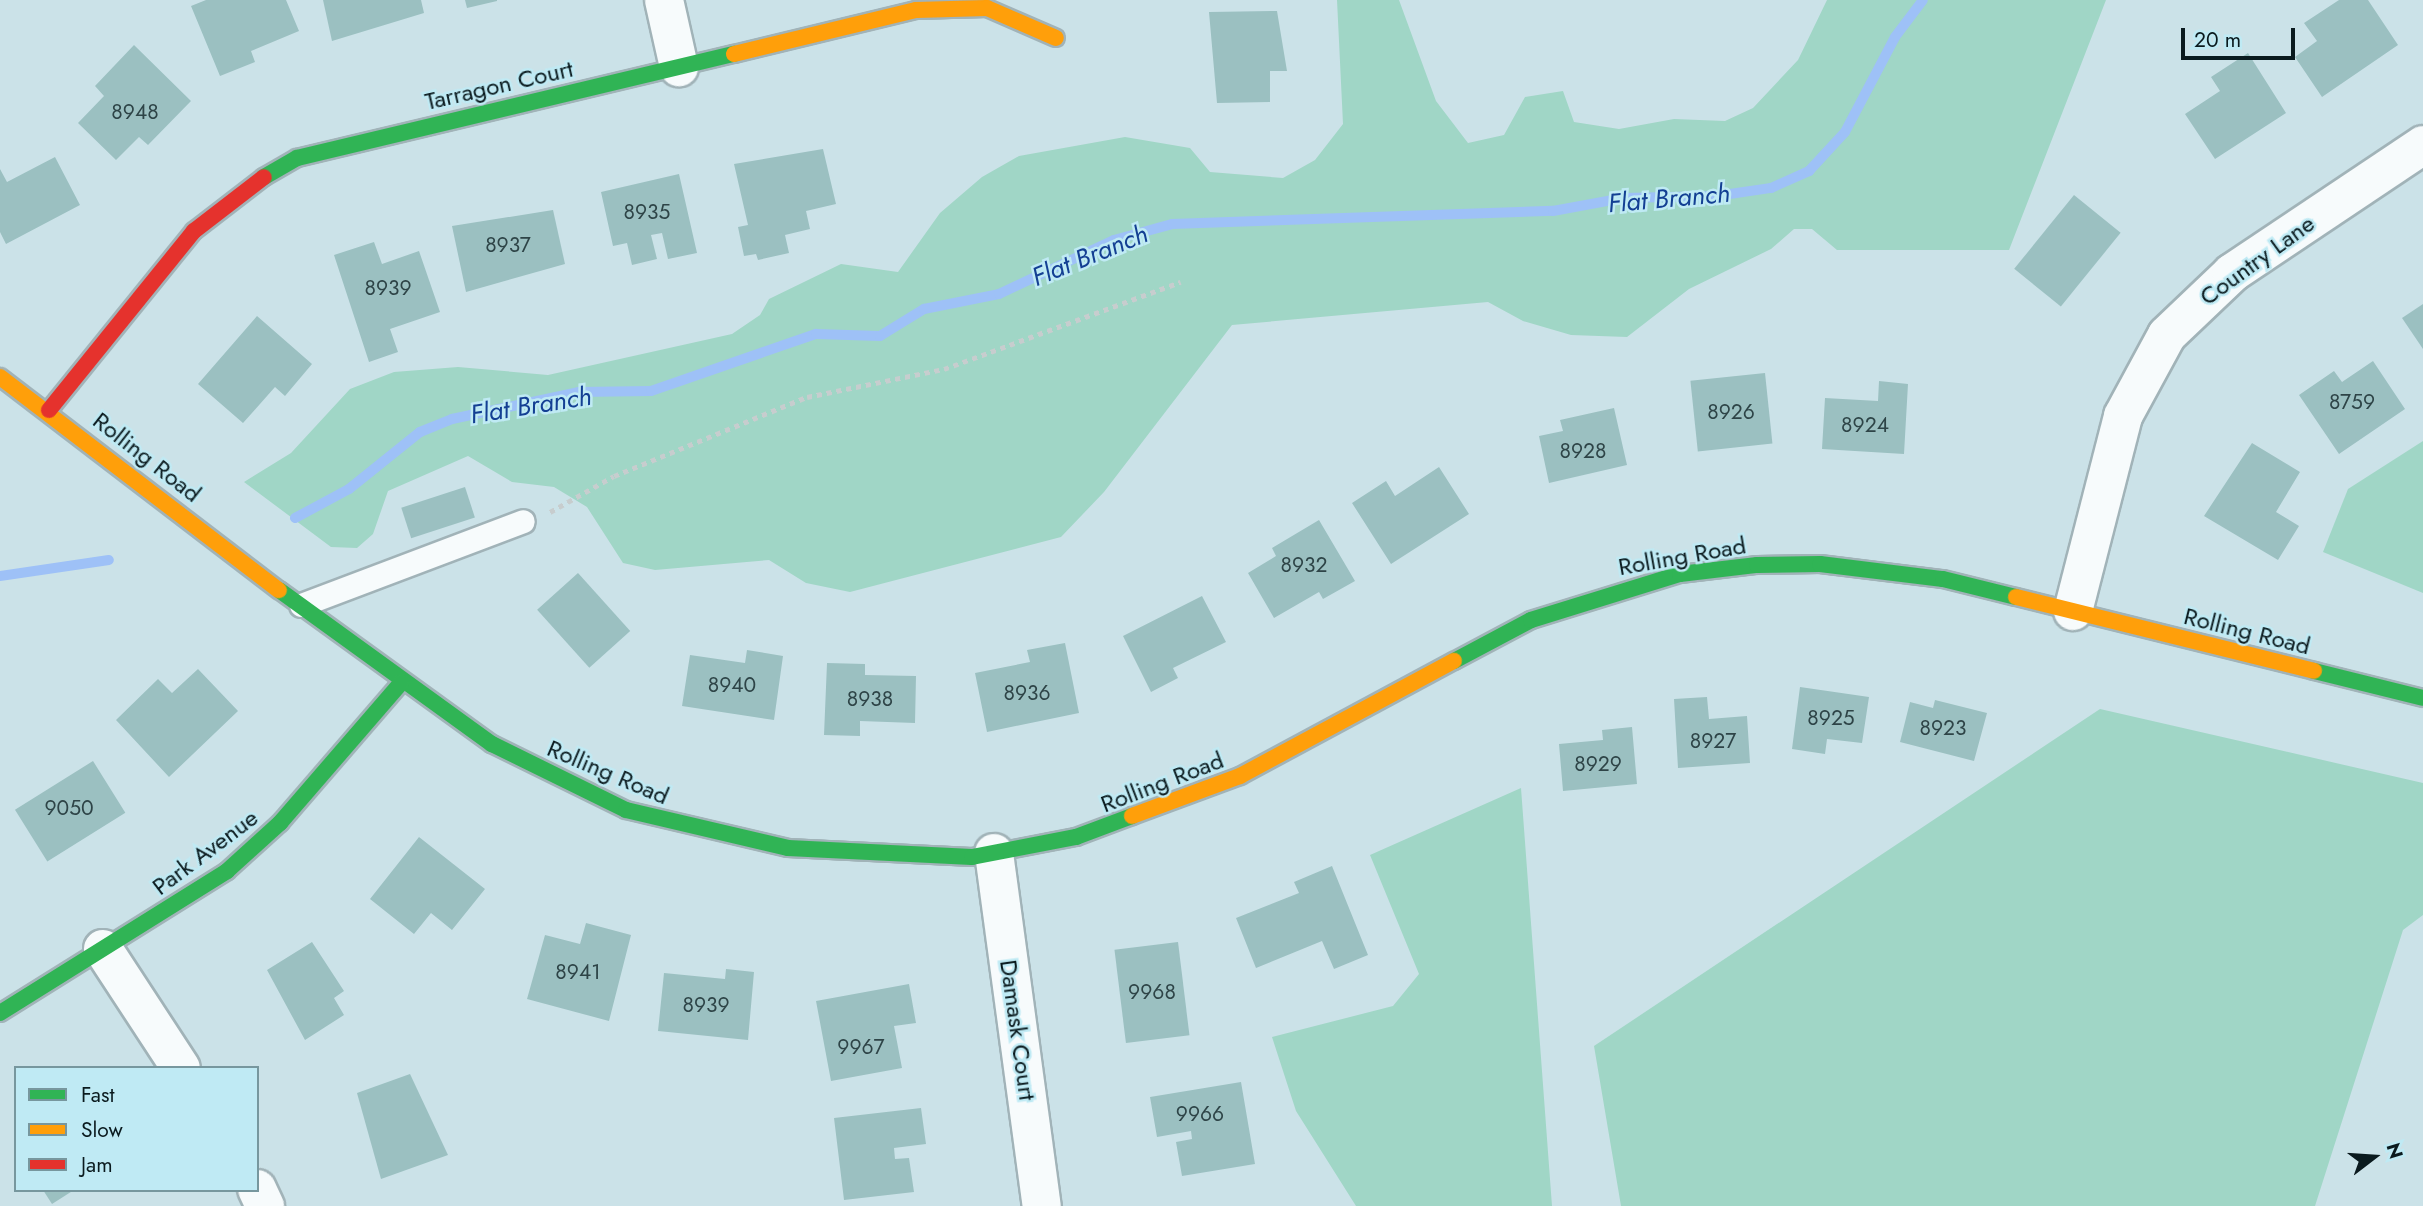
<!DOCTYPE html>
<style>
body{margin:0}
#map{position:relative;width:2423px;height:1206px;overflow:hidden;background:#cbe2e8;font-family:Jost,sans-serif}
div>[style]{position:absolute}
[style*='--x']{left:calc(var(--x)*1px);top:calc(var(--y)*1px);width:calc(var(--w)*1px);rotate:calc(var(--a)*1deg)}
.green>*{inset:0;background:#a0d6c6}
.stream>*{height:10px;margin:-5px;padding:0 5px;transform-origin:5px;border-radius:5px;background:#9ec1f7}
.building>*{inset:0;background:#9bc0c1;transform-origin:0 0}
.path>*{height:4.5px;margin-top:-2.25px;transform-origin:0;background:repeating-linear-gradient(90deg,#c7cdce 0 5px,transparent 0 10px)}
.roads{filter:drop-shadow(2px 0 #a1b3b8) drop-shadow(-2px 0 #a1b3b8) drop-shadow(0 2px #a1b3b8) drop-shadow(0 -2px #a1b3b8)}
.lane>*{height:23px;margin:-11.5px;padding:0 11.5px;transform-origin:11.5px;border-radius:11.5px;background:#f7fbfc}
.street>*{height:38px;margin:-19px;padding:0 19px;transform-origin:19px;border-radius:19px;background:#f7fbfc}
.fast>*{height:16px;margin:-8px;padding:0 8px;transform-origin:8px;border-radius:8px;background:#30b455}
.slow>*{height:16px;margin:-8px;padding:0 8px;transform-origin:8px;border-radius:8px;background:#ff9f0a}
.jam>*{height:16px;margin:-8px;padding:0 8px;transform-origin:8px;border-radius:8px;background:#e5322d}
span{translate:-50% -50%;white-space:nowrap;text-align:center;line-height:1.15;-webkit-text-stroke:5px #bfeaf4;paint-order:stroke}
.number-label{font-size:21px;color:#2e4447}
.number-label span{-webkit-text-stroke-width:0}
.street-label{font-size:24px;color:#0a1a1e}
.water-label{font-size:26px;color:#133f93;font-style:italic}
.legend{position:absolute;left:14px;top:1066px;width:245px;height:126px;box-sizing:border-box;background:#bfeaf4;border:2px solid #77979e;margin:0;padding:9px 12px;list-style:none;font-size:21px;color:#0a1a1e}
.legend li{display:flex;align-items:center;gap:14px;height:35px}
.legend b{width:35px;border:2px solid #77979e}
.north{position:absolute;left:2339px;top:1122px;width:70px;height:70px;-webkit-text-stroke:5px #bfeaf4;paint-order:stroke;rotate:73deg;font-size:19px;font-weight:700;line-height:28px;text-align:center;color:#0a1a1e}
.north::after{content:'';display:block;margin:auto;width:24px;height:32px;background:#0a1a1e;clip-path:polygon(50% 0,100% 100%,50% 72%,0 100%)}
.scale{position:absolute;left:2181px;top:28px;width:114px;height:32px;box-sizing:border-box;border:4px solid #0a1a1e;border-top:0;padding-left:9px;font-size:21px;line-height:24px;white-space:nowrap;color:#0a1a1e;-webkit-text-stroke:5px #bfeaf4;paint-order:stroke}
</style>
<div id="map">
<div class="green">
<div style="clip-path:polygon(1337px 0,1399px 0,1436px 101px,1468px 143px,1504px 135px,1525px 97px,1563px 91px,1574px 122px,1619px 129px,1674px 119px,1725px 121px,1753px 108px,1798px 60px,1827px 0,2106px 0,2009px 250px,1837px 250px,1812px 229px,1794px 229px,1771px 249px,1689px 289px,1627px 337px,1571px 335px,1523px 321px,1488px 302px,1232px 325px,1104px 492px,1061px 537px,850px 592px,806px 583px,769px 560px,655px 570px,623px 563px,587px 507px,554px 487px,512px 482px,468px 456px,388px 491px,373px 534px,357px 548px,331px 547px,244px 482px,291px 453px,350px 389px,394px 372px,458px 367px,548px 375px,732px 334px,760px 315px,769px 299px,841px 264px,898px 272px,940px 213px,982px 177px,1019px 156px,1125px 137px,1190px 148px,1210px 172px,1283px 178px,1315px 160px,1343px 124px)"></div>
<div style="clip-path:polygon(2423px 441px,2423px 593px,2323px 552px,2348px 489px)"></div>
<div style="clip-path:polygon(2100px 709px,2423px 783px,2423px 915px,2403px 930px,2315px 1206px,1621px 1206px,1594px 1046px)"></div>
<div style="clip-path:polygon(1521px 788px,1552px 1206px,1356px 1206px,1296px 1111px,1272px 1037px,1393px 1006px,1419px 974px,1370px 855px)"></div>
</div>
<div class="stream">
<div style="--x:295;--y:518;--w:61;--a:-28.2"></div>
<div style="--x:349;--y:489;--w:91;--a:-38.8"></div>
<div style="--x:420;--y:432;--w:35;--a:-22"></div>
<div style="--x:452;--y:419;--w:130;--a:-12"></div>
<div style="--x:579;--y:392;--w:72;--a:-0.8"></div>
<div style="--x:651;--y:391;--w:175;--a:-19.1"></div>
<div style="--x:816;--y:334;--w:64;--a:1.8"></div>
<div style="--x:880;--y:336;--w:52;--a:-31.5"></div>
<div style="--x:924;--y:309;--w:76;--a:-11.3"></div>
<div style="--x:999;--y:294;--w:127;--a:-25.2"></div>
<div style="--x:1114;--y:240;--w:60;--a:-15.4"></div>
<div style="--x:1172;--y:224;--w:381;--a:-2"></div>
<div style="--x:1553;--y:211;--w:71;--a:-10.5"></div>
<div style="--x:1623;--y:198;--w:93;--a:-1.2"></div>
<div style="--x:1716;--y:196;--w:56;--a:-8.3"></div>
<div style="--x:1771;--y:188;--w:42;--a:-24.1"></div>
<div style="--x:1809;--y:171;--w:53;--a:-47.3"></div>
<div style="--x:1845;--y:132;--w:107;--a:-62.2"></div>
<div style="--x:1895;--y:37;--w:46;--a:-52.9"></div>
<div style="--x:0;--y:576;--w:110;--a:-8.4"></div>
</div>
<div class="building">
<div style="clip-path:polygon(206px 0,286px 0,299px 31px,251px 51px,255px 62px,220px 76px,191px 6px)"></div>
<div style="clip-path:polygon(323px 0,421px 0,424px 13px,332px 41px)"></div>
<div style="clip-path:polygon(465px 0,497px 0,497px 1px,467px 8px)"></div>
<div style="clip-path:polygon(2339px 0,2368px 0,2398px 45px,2322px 97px,2295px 57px,2317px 41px,2304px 23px)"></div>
<div style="clip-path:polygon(1277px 11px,1287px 71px,1270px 71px,1270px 102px,1217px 103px,1209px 12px)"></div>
<div style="clip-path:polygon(134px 45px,191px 101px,148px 145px,139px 137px,116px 160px,78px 123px,104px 96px,95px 86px)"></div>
<div style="clip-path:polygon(2248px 53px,2286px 113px,2215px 159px,2185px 114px,2220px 91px,2211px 77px)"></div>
<div style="clip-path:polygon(823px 149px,836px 204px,806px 211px,810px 229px,785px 235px,789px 253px,758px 260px,756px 254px,744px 256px,738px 227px,748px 225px,734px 164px)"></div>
<div style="clip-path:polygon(55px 157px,80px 205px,6px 244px,0 232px,0 169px,7px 182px)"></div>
<div style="clip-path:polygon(679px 174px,697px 253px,668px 259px,662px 233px,651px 235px,657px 259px,632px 265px,627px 243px,613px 246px,601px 192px)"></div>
<div style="left:2074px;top:195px;width:60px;height:95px;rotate:39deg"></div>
<div style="clip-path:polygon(553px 210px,565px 264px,466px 292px,452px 226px)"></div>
<div style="clip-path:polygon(374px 242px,382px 264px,419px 251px,440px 312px,390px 329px,398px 352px,369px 362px,334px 255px)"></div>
<div style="clip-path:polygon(2423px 304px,2423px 349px,2402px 318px)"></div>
<div style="clip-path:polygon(257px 316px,312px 364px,285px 396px,275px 387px,243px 423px,198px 384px)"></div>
<div style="clip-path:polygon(2373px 361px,2405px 409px,2339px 454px,2299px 395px,2334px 371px,2342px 382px)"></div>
<div style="left:1765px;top:373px;width:71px;height:75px;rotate:84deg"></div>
<div style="clip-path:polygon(1879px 381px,1908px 384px,1904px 454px,1822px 449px,1825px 398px,1878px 401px)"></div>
<div style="clip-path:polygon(1614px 408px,1627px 465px,1549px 483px,1539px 436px,1563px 431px,1560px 420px)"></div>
<div style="clip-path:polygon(2252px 443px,2300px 472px,2276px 512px,2299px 526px,2278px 560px,2204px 516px)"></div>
<div style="clip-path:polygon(1439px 467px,1469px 514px,1391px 564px,1352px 503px,1386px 481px,1395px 496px)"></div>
<div style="left:465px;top:487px;width:32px;height:67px;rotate:72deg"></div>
<div style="clip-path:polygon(1319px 520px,1355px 581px,1323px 599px,1319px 592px,1274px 618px,1248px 573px,1276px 556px,1272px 548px)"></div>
<div style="left:578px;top:573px;width:78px;height:55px;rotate:48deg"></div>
<div style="clip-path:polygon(1202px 596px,1226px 642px,1173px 668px,1178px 678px,1151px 692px,1123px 636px)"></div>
<div style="clip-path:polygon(1065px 643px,1079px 713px,987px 732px,975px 673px,1030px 662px,1027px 650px)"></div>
<div style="clip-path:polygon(747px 650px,783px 656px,774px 720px,682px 706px,690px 655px,745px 663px)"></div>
<div style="clip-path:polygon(827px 663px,865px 664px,865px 675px,916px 676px,915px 723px,860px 721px,860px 736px,824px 735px)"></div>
<div style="clip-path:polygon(198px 669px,238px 711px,169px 777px,116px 720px,158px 679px,172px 693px)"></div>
<div style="clip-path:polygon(1800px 687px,1869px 697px,1862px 743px,1827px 739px,1825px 754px,1792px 749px)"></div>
<div style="clip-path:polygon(1707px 697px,1709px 719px,1747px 716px,1750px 763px,1678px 768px,1674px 699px)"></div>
<div style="clip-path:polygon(1935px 700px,1987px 713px,1974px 761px,1900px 742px,1910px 702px,1933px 708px)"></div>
<div style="clip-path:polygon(1632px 727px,1637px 784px,1563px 791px,1559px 744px,1603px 740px,1602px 730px)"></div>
<div style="left:93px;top:761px;width:61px;height:92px;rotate:58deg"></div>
<div style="clip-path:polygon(419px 837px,485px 889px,452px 930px,431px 913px,414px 934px,370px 899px)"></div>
<div style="clip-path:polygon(1332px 866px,1368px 955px,1334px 969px,1322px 941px,1256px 968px,1236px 918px,1299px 893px,1294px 882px)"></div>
<div style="clip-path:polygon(586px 923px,631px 935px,609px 1021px,527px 999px,545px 935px,580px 944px)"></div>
<div style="clip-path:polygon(312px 942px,344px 991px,334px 998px,344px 1015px,305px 1040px,267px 970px)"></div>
<div style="left:1178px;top:942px;width:94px;height:64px;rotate:83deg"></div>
<div style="clip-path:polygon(726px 969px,754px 972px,748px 1040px,658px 1031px,664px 973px,725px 979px)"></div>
<div style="clip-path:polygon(909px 984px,916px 1023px,894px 1026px,902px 1068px,831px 1081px,816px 1001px)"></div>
<div style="clip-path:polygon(410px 1074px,448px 1155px,381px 1179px,357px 1093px)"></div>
<div style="clip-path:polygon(1241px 1082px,1255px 1164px,1182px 1176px,1176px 1142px,1192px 1139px,1191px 1131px,1157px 1137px,1150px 1097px)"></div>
<div style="clip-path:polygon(921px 1108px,926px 1144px,894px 1148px,895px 1159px,909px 1158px,914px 1192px,844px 1200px,834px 1118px)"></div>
<div style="clip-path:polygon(43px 1190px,74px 1190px,52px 1204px)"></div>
</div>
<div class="path">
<div style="--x:550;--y:512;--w:73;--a:-29.4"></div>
<div style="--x:614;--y:476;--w:209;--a:-22.3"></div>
<div style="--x:807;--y:397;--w:140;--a:-11.6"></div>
<div style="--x:944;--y:369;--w:252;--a:-20.2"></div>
</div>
<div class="roads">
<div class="lane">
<div style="--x:301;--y:605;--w:237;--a:-20.7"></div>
</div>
<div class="street">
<div style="--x:664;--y:0;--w:69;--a:77.4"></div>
<div style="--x:2073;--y:611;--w:201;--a:-75.6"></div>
<div style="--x:2123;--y:416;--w:92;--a:-61.5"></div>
<div style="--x:2167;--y:335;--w:90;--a:-43.6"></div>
<div style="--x:2232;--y:273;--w:230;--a:-33.8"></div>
<div style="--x:994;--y:853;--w:356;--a:82.3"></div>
<div style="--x:103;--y:949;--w:142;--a:56.8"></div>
<div style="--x:257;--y:1189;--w:19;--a:65"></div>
</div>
<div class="fast">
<div style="--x:264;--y:177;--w:38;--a:-30"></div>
<div style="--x:297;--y:158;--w:449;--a:-13.4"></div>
<div style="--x:279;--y:590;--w:263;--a:35.9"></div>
<div style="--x:492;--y:744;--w:149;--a:26.2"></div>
<div style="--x:626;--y:810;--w:166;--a:13.2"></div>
<div style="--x:788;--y:848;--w:184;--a:2.8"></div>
<div style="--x:972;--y:857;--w:106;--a:-10.9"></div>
<div style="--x:1076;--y:837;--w:60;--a:-20.6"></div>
<div style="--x:1454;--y:661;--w:87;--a:-28"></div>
<div style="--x:1531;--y:620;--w:156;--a:-17.2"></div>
<div style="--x:1680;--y:574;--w:78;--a:-6.7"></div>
<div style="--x:1757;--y:565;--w:63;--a:-0.9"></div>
<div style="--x:1820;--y:564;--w:124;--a:7"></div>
<div style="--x:1943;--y:579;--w:75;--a:13.9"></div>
<div style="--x:2314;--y:671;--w:112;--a:13.9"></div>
<div style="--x:0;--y:1013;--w:268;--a:-32"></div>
<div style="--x:227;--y:871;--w:72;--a:-42.2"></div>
<div style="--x:280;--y:823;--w:185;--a:-49.2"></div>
</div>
<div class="slow">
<div style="--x:734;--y:54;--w:187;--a:-13.6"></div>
<div style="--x:916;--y:10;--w:71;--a:-1.6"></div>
<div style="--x:987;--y:8;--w:75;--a:23.5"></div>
<div style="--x:0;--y:377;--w:351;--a:37.4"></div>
<div style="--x:2016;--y:597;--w:307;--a:13.9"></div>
<div style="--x:1132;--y:816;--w:115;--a:-20.3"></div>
<div style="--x:1240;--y:776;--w:243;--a:-28.3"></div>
</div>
<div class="jam">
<div style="--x:49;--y:410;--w:230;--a:-51"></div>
<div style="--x:194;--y:231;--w:88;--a:-37.6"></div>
</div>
</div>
<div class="number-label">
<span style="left:135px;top:112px">8948</span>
<span style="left:647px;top:212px">8935</span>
<span style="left:508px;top:245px">8937</span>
<span style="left:388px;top:288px">8939</span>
<span style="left:2352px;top:402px">8759</span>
<span style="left:1731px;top:412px">8926</span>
<span style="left:1865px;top:425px">8924</span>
<span style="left:1583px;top:451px">8928</span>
<span style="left:1304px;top:565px">8932</span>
<span style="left:732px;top:685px">8940</span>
<span style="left:1027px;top:693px">8936</span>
<span style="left:870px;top:699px">8938</span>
<span style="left:1831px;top:718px">8925</span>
<span style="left:1943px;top:728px">8923</span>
<span style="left:1713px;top:741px">8927</span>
<span style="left:1598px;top:764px">8929</span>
<span style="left:69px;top:808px">9050</span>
<span style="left:578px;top:972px">8941</span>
<span style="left:1152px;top:992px">9968</span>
<span style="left:706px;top:1005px">8939</span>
<span style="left:861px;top:1047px">9967</span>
<span style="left:1200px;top:1114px">9966</span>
</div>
<div class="street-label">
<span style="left:499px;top:85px;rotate:-13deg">Tarragon Court</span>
<span style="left:2257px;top:260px;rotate:-36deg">Country Lane</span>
<span style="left:147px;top:457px;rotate:38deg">Rolling Road</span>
<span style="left:1682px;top:556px;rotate:-10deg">Rolling Road</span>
<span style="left:2247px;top:631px;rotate:14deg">Rolling Road</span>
<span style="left:608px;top:772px;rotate:23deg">Rolling Road</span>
<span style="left:1162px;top:782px;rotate:-21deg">Rolling Road</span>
<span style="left:205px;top:852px;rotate:-37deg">Park Avenue</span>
<span style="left:1018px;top:1030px;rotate:82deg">Damask Court</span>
</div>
<div class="water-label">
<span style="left:1669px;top:199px;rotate:-5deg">Flat Branch</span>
<span style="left:1090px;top:256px;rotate:-22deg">Flat Branch</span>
<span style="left:531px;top:406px;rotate:-9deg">Flat Branch</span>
</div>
<ul class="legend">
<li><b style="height:9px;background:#30b455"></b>Fast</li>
<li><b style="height:9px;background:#ff9f0a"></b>Slow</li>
<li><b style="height:9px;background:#e5322d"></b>Jam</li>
</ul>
<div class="north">N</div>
<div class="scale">20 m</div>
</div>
